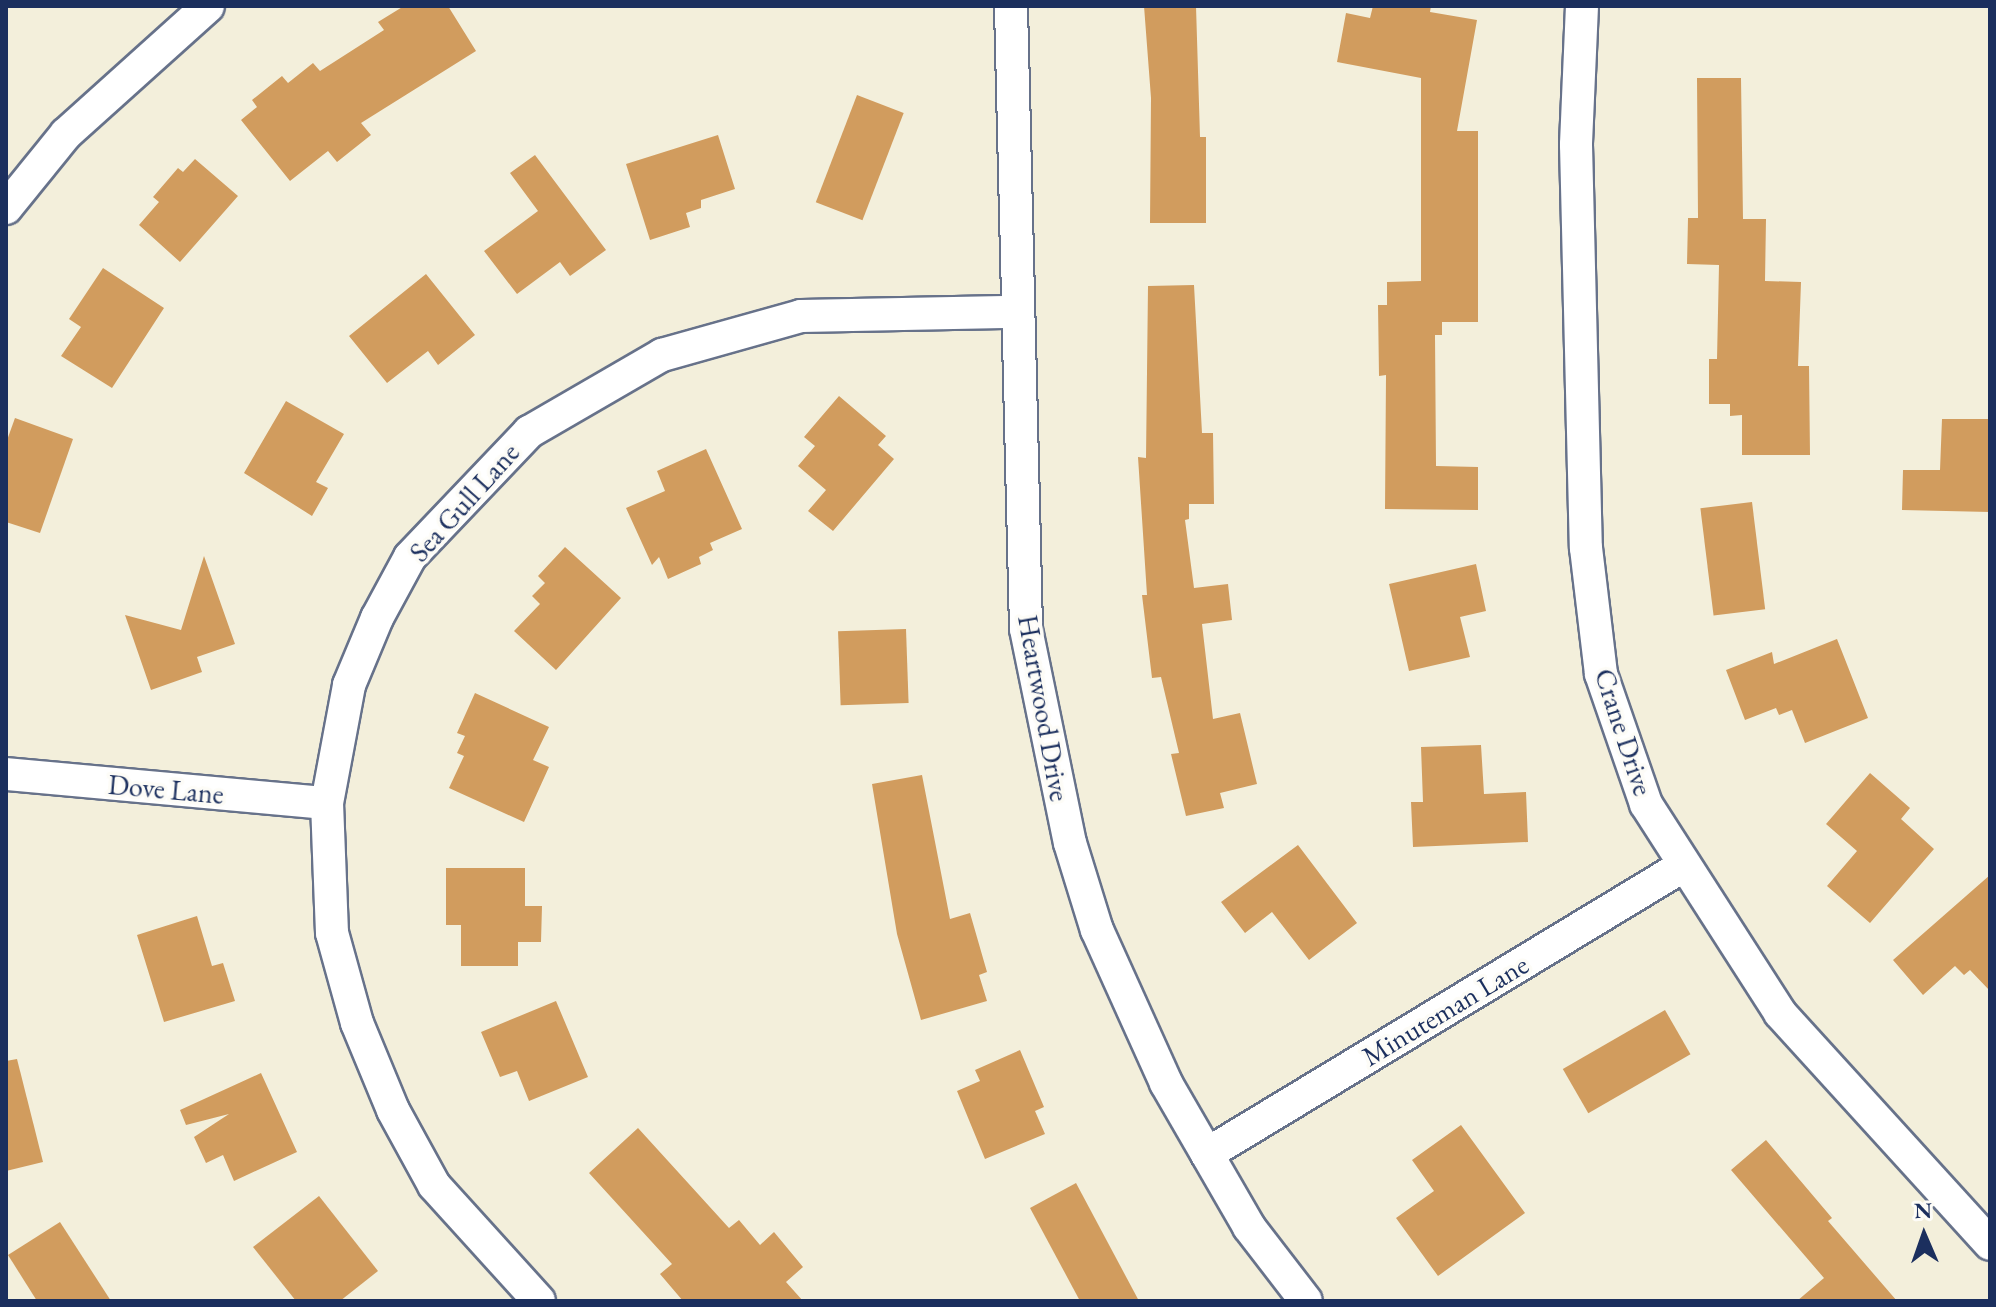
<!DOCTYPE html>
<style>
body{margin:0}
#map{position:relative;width:1996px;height:1307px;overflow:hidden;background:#f3efdb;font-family:"EB Garamond",serif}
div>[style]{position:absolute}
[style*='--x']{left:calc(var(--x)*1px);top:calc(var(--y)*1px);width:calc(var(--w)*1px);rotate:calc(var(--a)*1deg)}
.building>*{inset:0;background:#d19c5e;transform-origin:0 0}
.roads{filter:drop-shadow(2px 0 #67728a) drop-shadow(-2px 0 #67728a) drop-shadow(0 2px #67728a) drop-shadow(0 -2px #67728a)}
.street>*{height:32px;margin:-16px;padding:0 16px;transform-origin:16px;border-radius:16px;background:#fff}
span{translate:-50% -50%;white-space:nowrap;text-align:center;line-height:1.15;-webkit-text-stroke:7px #fdfcf7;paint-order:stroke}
.street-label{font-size:28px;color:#1b2f5e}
.frame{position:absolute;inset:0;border:8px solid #1b2f5e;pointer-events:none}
.north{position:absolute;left:1884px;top:1195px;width:80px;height:80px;-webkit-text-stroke:6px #fdfcf7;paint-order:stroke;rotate:358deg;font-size:22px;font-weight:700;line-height:32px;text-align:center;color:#1b2f5e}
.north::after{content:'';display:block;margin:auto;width:28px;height:36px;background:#1b2f5e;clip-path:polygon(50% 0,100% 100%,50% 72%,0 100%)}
</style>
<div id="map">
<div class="building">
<div style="clip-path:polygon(404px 6px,448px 6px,476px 51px,361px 123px,371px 135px,337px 162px,328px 151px,290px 181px,241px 120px,257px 107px,252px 100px,282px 76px,288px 83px,313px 63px,320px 71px,384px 30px,378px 22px)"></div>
<div style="clip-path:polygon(1144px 6px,1196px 6px,1200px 137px,1206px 137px,1206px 223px,1150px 223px,1151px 98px)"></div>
<div style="clip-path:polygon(1373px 6px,1431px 6px,1430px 12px,1477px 20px,1457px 131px,1478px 131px,1478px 322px,1442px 322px,1442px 335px,1435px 335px,1436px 466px,1478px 467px,1478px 510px,1385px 509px,1386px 375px,1379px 376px,1378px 305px,1387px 305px,1387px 282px,1421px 281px,1421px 78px,1337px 62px,1346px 13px,1370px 18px)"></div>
<div style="clip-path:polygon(1697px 78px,1741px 78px,1743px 219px,1766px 219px,1765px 281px,1801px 282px,1798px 366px,1809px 366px,1810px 455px,1742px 455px,1742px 415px,1730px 416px,1730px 404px,1709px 404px,1709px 359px,1717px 359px,1719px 265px,1687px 264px,1688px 218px,1698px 218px)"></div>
<div style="left:857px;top:95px;width:50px;height:115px;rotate:21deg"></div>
<div style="clip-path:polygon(718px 135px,735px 189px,701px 200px,701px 208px,686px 213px,690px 227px,650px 240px,626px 164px)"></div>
<div style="clip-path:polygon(535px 155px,606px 250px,570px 276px,560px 262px,517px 294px,484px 251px,538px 211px,510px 173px)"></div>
<div style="clip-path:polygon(195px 159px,238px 196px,180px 262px,139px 225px,159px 202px,153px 197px,178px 168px,183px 172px)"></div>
<div style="clip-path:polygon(103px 268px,164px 308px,112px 388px,61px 356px,81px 327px,69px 319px)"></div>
<div style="clip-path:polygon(426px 274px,475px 335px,438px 365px,428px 351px,387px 383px,349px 336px)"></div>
<div style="clip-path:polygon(1194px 285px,1202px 433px,1213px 433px,1214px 504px,1189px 504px,1189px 519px,1185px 520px,1194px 588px,1228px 584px,1232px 620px,1202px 624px,1213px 719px,1240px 713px,1257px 784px,1220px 793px,1224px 808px,1186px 816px,1171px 754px,1179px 753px,1161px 677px,1152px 678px,1142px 595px,1147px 595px,1138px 457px,1146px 458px,1148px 286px)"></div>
<div style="clip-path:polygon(839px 396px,886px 436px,878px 445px,894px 459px,833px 531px,808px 511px,826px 490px,798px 466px,815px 446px,804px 437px)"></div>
<div style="clip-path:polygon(286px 401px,344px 434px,316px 482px,328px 488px,312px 516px,244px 473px)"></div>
<div style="clip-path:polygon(15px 418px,73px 439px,40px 533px,6px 522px,6px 443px)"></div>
<div style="clip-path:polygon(1942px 419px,1990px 419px,1990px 512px,1902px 510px,1903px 470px,1940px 470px)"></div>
<div style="clip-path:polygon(706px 449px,742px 529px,710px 543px,713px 550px,699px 557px,701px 564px,668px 579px,659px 557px,652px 565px,626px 508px,665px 491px,657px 471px)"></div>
<div style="left:1752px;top:502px;width:108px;height:52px;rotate:83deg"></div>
<div style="clip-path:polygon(565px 547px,621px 598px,556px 670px,514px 631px,540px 604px,532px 596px,545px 583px,538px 576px)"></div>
<div style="clip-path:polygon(204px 556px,235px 644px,197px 657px,202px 672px,151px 690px,125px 615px,181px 630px)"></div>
<div style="clip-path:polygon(1476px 564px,1486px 611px,1460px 617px,1470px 657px,1409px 671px,1389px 584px)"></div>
<div style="left:906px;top:629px;width:74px;height:68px;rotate:88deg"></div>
<div style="clip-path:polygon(1837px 639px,1868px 718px,1805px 743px,1792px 710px,1779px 715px,1776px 708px,1745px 720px,1726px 670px,1772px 652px,1774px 664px)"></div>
<div style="clip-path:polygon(475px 693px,549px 727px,533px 760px,549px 767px,524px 822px,449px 788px,464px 756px,457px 753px,465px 736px,457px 733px)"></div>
<div style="clip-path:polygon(1481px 745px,1484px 794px,1526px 792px,1528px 842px,1413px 847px,1411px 802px,1423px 802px,1421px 747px)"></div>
<div style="clip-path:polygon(1870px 773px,1910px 808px,1901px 819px,1934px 849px,1870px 923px,1827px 886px,1857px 851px,1826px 824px)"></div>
<div style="clip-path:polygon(922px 775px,950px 919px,970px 913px,987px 972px,979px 975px,987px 1001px,921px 1020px,897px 934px,872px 784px)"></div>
<div style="clip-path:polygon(1298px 845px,1357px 923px,1309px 960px,1272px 912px,1245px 933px,1221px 902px)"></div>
<div style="clip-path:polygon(446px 868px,525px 868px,525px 906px,542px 906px,541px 942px,518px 942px,518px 966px,461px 966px,461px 925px,446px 925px)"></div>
<div style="clip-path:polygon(1990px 875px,1990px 991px,1970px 970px,1964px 975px,1955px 966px,1923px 995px,1893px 960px)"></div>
<div style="clip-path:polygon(197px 916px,212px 966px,223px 963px,235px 1001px,164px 1022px,137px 935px)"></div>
<div style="clip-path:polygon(556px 1001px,588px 1077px,529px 1101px,517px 1071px,500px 1077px,481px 1032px)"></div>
<div style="left:1665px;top:1010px;width:51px;height:118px;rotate:60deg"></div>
<div style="clip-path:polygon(1020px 1050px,1044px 1107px,1035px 1111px,1045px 1134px,985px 1159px,957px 1091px,980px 1081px,975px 1070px)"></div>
<div style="clip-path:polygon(17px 1059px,43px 1162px,6px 1171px,6px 1061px)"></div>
<div style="clip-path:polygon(261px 1073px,297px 1152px,234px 1181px,223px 1155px,206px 1163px,194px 1137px,229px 1114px,186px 1125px,180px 1110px)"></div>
<div style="clip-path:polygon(1461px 1125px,1525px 1213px,1438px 1276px,1396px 1218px,1434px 1191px,1412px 1160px)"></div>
<div style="clip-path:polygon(638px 1128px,729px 1228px,739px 1220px,760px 1245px,774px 1232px,803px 1267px,786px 1282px,803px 1301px,683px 1301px,660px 1274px,672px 1264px,589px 1173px)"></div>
<div style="clip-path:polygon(1766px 1140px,1832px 1218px,1828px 1221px,1897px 1301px,1797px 1301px,1824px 1278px,1731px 1170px)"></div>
<div style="clip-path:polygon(1076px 1183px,1139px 1301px,1080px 1301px,1030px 1208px)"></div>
<div style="clip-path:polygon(319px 1196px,378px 1271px,340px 1301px,296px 1301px,253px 1247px)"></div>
<div style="clip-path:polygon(60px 1222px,111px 1301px,37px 1301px,8px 1255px)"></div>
</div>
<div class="roads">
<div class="street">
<div style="--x:1011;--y:6;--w:623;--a:88.62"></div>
<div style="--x:1026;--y:629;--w:218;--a:78.4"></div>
<div style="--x:1070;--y:843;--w:91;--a:72.8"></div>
<div style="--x:1097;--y:930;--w:168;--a:65.7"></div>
<div style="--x:1166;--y:1083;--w:166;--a:60"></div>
<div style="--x:1249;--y:1227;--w:93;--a:52.4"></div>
<div style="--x:1582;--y:6;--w:139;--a:92.5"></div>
<div style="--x:1576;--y:145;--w:403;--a:88.6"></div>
<div style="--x:1586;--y:548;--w:127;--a:83.2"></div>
<div style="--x:1601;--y:674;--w:138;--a:70.9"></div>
<div style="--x:1646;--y:804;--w:248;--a:57.3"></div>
<div style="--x:1780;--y:1013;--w:312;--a:47.7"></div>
<div style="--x:6;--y:208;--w:95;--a:-51"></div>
<div style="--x:66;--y:134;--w:191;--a:-42"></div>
<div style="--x:6;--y:774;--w:322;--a:5.2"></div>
<div style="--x:1207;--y:1154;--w:556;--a:-31.18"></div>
<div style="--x:539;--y:1301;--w:156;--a:-132.2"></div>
<div style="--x:434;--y:1185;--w:85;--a:-118.7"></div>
<div style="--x:393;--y:1110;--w:94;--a:-112.5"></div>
<div style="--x:357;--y:1023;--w:93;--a:-105.5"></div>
<div style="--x:332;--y:933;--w:130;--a:-92.2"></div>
<div style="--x:327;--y:803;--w:120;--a:-79.4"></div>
<div style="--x:349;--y:685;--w:73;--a:-67.3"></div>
<div style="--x:377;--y:618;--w:69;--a:-61.6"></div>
<div style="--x:410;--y:557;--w:173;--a:-46.4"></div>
<div style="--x:529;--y:432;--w:154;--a:-30.1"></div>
<div style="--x:662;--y:355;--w:144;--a:-15.7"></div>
<div style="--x:801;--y:316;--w:216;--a:-1.1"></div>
</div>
</div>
<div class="street-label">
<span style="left:464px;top:502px;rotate:-48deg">Sea Gull Lane</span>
<span style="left:1044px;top:708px;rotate:80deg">Heartwood Drive</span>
<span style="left:1624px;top:732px;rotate:72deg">Crane Drive</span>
<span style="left:166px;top:789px;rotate:5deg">Dove Lane</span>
<span style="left:1445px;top:1010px;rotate:-31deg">Minuteman Lane</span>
</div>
<div class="frame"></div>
<div class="north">N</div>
</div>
